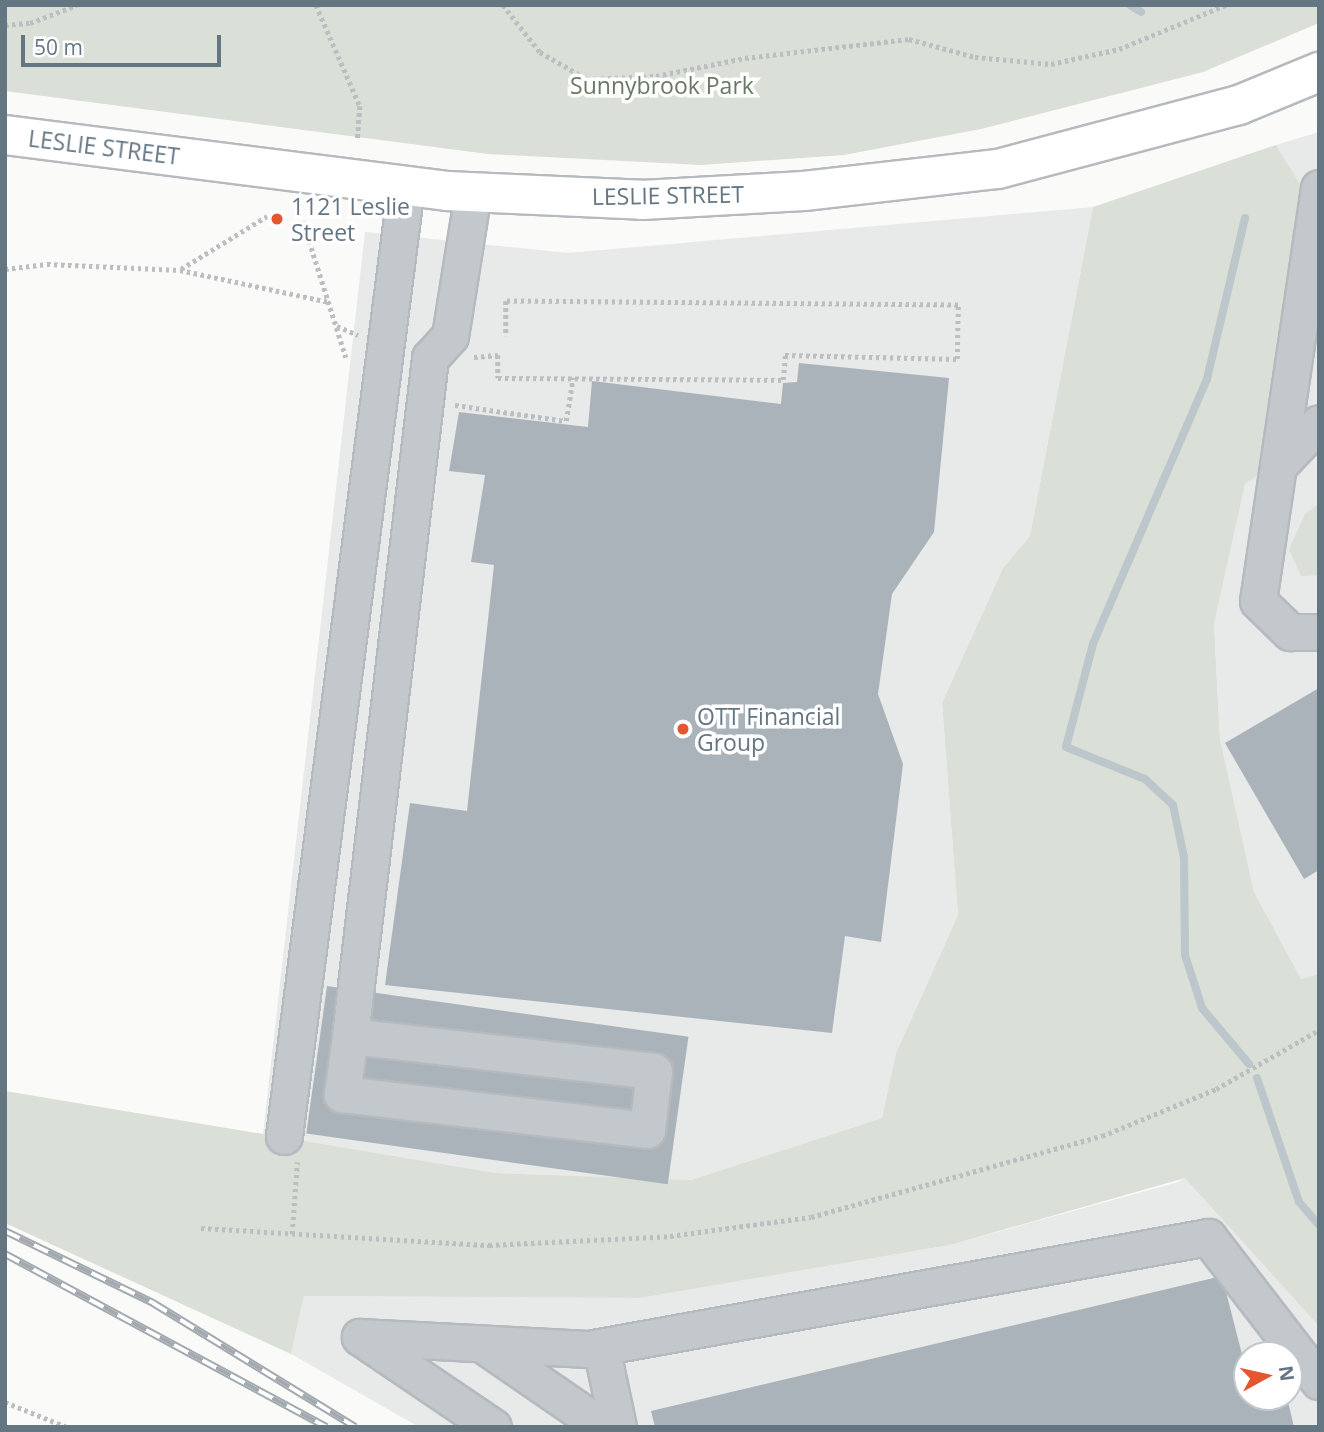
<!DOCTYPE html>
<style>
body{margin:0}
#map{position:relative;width:1324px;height:1432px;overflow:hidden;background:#fafaf8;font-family:"Open Sans",sans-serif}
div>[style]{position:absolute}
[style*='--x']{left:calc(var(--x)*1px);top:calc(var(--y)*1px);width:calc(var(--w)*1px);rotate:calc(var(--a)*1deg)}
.built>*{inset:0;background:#e8e9e9}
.green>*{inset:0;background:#dadfd7}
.stream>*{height:8px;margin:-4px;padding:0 4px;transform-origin:4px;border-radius:4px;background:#bbc7cb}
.building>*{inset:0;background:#aab3b9;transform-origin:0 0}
.path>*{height:4.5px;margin-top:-2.25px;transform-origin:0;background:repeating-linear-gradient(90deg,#bbbfc2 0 3.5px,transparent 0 7px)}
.roads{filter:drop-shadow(2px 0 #b5babe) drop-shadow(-2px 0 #b5babe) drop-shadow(0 2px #b5babe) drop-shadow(0 -2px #b5babe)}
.minor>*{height:35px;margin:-17.5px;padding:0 17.5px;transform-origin:17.5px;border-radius:17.5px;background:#c3c8cc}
.major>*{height:38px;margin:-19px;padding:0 19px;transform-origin:19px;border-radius:19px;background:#fff}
.rail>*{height:8px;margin-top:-4px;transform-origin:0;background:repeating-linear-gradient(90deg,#fff 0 16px,#a2aab0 0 32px);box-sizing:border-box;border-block:2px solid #a2aab0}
.dots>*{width:19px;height:19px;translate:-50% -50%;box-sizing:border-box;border:4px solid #fff;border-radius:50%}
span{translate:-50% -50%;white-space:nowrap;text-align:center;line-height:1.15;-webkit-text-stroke:7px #fff;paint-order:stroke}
.park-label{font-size:23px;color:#687a64}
.street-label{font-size:23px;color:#657683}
.poi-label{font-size:23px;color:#657683}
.left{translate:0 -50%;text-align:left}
.frame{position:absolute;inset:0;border:7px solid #657683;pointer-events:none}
.north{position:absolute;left:1233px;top:1341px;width:70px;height:70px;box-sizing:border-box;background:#fff;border:2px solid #c1c8cd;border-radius:50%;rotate:82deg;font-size:19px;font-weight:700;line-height:28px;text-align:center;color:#657683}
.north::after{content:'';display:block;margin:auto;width:24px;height:32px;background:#e4572e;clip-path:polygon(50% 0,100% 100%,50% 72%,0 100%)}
.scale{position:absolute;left:21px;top:35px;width:200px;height:32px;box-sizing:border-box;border:4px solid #657683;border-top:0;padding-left:9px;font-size:21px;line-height:24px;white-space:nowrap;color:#657683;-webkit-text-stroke:5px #fff;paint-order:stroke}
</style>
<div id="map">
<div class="built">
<div style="clip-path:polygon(1319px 132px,1319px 974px,1301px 979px,1254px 892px,1220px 739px,1214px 623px,1245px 484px,1263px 471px,1303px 189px,1276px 145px)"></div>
<div style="clip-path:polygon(1093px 207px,1030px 536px,1003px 568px,942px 703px,958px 915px,896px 1053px,882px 1118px,691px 1180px,496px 1173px,263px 1134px,365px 232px,568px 253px)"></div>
<div style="clip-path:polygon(evenodd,1319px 1095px,1319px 1427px,419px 1427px,291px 1354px,304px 1296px,640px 1298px,950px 1245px,1178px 1182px,1319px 1095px,1247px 1355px,1289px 1355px,1289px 1397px,1247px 1397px,1247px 1355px)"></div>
</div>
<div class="green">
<div style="clip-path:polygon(5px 5px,1319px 5px,1319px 23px,1203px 72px,981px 129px,844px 155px,701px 165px,488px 154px,5px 91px)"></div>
<div style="clip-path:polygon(1276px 145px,1303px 189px,1263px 472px,1245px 484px,1214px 624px,1220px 739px,1254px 892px,1301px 979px,1319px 974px,1319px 1326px,1185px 1178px,950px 1245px,640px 1298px,304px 1296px,291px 1354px,5px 1223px,5px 1091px,496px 1173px,691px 1180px,882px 1118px,896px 1053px,958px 915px,942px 703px,1003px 568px,1030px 536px,1093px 207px)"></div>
<div style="clip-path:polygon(1319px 504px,1319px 575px,1301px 576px,1289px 549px,1305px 514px)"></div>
</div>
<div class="stream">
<div style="--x:1130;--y:5;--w:13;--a:32"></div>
<div style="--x:1245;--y:218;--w:165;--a:103.3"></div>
<div style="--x:1207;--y:379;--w:288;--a:113.3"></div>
<div style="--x:1093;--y:644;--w:106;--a:104.7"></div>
<div style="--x:1066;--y:747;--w:85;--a:22.1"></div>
<div style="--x:1145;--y:779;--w:38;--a:43"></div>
<div style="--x:1173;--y:805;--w:53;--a:78.1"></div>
<div style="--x:1184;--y:857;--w:98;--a:89.4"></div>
<div style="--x:1185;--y:955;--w:56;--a:72.2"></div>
<div style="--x:1202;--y:1008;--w:73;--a:50"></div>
<div style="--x:1257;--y:1078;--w:131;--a:71.3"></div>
<div style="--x:1299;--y:1202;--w:30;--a:49"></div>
</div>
<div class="building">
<div style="clip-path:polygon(799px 363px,949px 378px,934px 532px,892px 594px,878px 694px,903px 764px,881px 942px,845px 936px,832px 1033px,385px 985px,410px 803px,467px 811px,494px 565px,471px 562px,485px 475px,449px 471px,459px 412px,588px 427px,592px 381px,781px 404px,783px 383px,797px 382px)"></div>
<div style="clip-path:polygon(1319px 688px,1319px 870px,1304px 879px,1225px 743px)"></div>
<div style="left:327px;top:986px;width:365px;height:149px;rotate:8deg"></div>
<div style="clip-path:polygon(1222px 1276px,1247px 1374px,1247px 1397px,1287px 1397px,1294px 1427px,655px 1427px,651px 1411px)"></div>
</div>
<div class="path">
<div style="--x:316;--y:5;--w:110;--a:66.5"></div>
<div style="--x:360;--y:106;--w:32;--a:94"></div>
<div style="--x:503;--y:5;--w:60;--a:51.8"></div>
<div style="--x:540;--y:52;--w:54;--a:29.9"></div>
<div style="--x:587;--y:79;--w:69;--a:-2.5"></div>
<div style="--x:656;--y:76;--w:91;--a:-11.4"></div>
<div style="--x:745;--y:58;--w:165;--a:-6.6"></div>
<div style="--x:909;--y:39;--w:68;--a:15.3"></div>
<div style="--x:975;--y:57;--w:76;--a:5.3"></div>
<div style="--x:1051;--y:64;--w:70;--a:-12.4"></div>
<div style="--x:1119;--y:49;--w:116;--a:-22.4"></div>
<div style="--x:5;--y:25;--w:25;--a:-5"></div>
<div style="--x:30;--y:23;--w:50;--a:-21"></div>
<div style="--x:303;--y:221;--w:143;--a:72.5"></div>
<div style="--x:5;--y:269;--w:42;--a:-6.8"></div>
<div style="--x:47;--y:264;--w:133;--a:2.6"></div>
<div style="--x:180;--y:270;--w:152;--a:12.1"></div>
<div style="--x:181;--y:269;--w:101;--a:-31.6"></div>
<div style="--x:337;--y:326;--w:23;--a:23"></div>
<div style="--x:474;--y:357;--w:24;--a:-5"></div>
<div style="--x:498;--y:355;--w:23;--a:90"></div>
<div style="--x:498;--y:378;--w:285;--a:0.4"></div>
<div style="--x:783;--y:380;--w:25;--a:-85"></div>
<div style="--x:785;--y:355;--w:172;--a:1.3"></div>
<div style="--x:957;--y:359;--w:54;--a:-88.9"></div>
<div style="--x:958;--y:305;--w:452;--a:-179.5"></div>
<div style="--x:506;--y:301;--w:35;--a:90"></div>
<div style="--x:455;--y:405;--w:112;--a:8.2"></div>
<div style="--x:566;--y:421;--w:44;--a:-80.8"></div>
<div style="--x:201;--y:1228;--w:289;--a:3.4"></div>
<div style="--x:489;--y:1245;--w:181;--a:-2.8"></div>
<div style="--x:670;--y:1236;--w:142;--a:-7.7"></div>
<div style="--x:811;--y:1217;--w:302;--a:-15.6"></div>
<div style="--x:1102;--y:1136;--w:123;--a:-22.4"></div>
<div style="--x:1216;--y:1089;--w:119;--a:-29.8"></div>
<div style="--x:292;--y:1234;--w:72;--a:-86"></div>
<div style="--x:5;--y:1402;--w:67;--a:22"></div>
</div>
<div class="roads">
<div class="minor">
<div style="--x:1319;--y:188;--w:417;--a:98.4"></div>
<div style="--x:1258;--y:601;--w:45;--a:44.1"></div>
<div style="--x:1290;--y:632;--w:29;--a:0"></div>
<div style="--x:1278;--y:466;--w:59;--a:-46.4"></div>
<div style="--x:350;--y:1036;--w:59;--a:97.9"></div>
<div style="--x:342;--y:1094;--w:307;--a:6.7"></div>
<div style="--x:647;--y:1130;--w:59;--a:-83.2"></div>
<div style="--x:654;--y:1071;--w:306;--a:-173.4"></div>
<div style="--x:350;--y:1036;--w:683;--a:-83.27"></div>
<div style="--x:430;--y:358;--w:30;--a:-48"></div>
<div style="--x:450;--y:336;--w:146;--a:-80.9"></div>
<div style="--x:284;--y:1136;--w:958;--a:-82.68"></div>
<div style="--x:601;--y:1347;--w:82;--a:78"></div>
<div style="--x:488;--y:1348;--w:140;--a:34.5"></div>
<div style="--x:493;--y:1427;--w:161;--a:-145.9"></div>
<div style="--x:360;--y:1337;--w:228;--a:3"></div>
<div style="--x:588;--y:1349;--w:630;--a:-10.24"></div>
<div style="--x:1208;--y:1237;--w:182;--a:52.4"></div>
</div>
<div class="major">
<div style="--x:5;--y:135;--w:446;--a:7.2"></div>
<div style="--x:447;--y:191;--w:195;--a:2.6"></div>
<div style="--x:642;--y:200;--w:162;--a:-3.2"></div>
<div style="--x:804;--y:191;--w:195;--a:-6.5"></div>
<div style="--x:998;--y:169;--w:249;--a:-14.9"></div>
<div style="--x:1239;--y:105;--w:87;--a:-22.4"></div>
</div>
</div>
<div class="rail">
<div style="--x:5;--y:1231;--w:165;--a:25.9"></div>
<div style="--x:153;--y:1303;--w:237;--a:31.5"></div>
<div style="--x:5;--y:1254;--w:365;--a:28.3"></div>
</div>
<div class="dots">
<div style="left:277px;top:219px;background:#e4572e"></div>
<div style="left:683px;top:729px;background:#e4572e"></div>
</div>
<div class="park-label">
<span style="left:662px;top:85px">Sunnybrook Park</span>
</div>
<div class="street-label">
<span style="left:104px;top:147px;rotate:7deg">LESLIE STREET</span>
<span style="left:668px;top:195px;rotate:-1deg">LESLIE STREET</span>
</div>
<div class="poi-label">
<span class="left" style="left:291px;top:219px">1121 Leslie<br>Street</span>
<span class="left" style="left:697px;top:729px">OTT Financial<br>Group</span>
</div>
<div class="frame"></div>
<div class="north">N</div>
<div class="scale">50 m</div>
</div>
